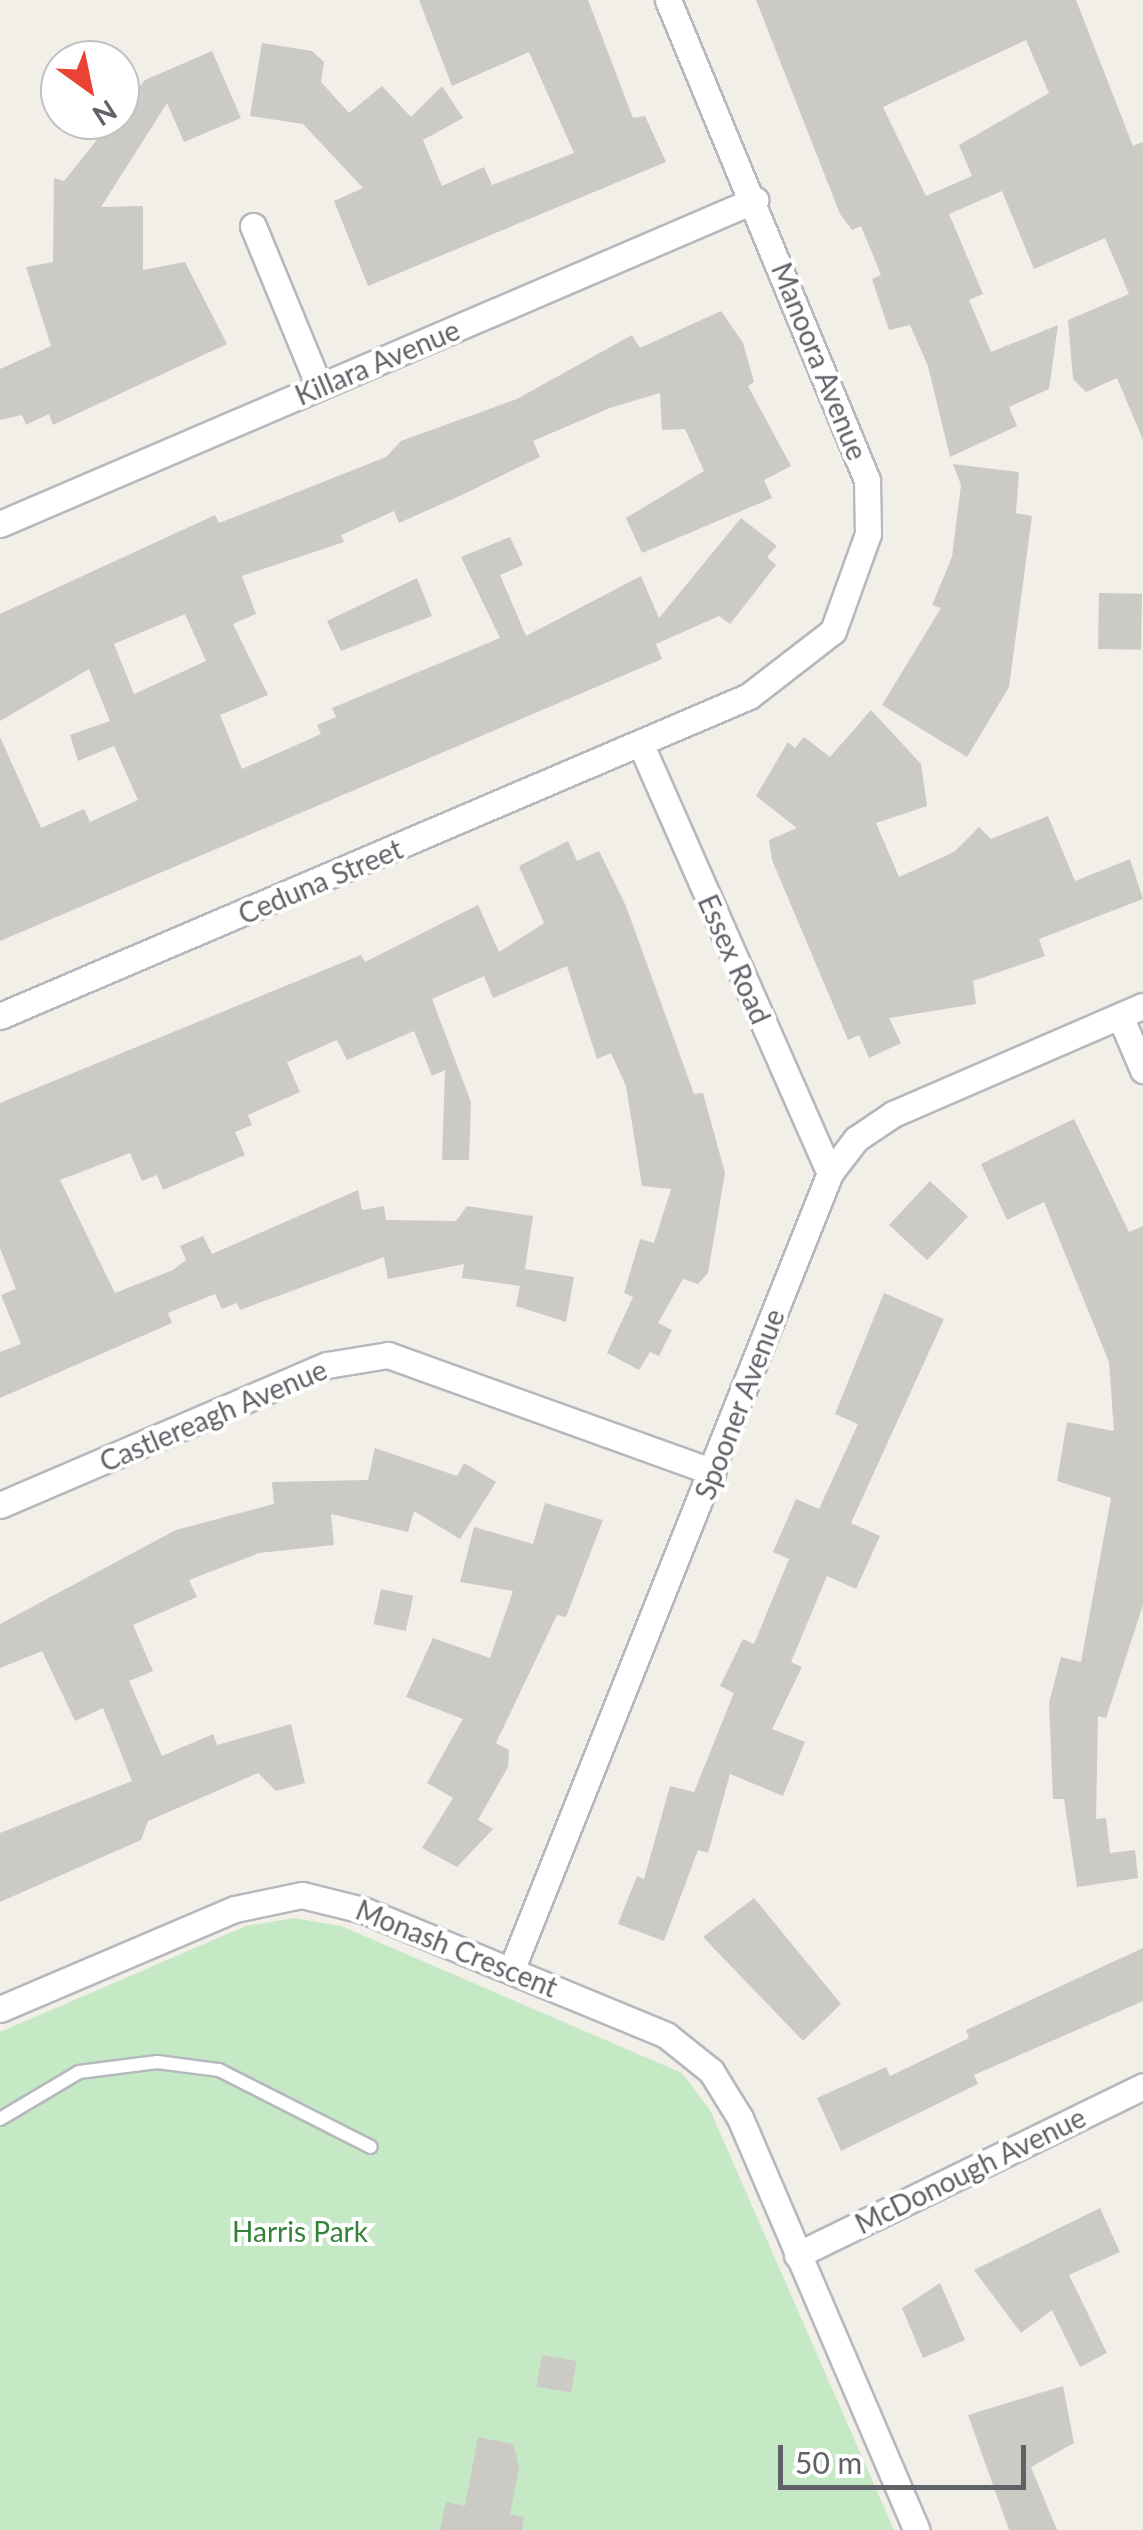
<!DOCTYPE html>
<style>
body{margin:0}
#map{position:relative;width:1143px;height:2530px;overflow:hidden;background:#f1efe8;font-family:Lato,sans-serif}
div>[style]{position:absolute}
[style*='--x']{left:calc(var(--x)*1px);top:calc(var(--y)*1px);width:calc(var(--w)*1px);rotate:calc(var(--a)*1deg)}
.green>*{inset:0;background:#c5e8c5}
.building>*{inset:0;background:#cccac5;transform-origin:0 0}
.roads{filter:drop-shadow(2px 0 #b5b8bc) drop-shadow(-2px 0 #b5b8bc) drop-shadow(0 2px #b5b8bc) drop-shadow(0 -2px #b5b8bc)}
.service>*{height:12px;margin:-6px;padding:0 6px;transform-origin:6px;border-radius:6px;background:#fff}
.minor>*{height:25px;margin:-12.5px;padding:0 12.5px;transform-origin:12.5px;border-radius:12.5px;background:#fff}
span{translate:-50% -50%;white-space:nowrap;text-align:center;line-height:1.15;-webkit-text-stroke:8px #fff;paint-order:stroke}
.street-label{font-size:28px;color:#5f6368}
.park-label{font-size:28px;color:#348238}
.north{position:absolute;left:40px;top:40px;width:100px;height:100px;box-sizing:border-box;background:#fff;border:2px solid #bfc1c3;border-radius:50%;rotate:147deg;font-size:28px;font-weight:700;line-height:40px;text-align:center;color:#5f6368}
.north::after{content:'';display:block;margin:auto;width:35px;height:45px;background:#ea4335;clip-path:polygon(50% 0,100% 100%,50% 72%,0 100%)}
.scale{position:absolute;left:778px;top:2445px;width:248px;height:45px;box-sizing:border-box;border:5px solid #5f6368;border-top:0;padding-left:12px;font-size:30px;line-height:35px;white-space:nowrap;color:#5f6368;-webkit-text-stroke:8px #fff;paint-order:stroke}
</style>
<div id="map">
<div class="green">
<div style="clip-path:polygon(294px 1918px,341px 1926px,682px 2073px,710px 2110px,894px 2530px,0 2530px,0 2032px,246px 1926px)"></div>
</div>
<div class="building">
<div style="clip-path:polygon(419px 0,588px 0,633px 118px,645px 116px,666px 162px,368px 286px,334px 201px,363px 188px,303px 124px,250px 116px,262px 43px,312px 51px,324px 62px,321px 82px,349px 113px,382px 86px,411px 117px,442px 86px,463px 118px,423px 140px,442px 186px,484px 167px,492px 185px,574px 153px,529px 52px,452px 86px)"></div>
<div style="clip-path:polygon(evenodd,756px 0,1076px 0,1133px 146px,1143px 142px,1143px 440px,1117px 378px,1086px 392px,1073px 379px,1068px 320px,1129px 294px,1105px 238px,1034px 269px,1002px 191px,949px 214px,983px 294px,969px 300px,991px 352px,1058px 325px,1049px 389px,1009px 407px,1017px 426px,950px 457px,928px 366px,910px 325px,889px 330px,872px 279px,881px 275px,861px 226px,852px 230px,840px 214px,756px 0,1026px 40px,1049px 93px,959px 145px,972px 176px,926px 196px,883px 107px,1026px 40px)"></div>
<div style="clip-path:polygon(212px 51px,241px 118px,184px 142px,167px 103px,101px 207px,143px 206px,143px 270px,185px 262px,227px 344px,53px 425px,49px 414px,26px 425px,22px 415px,0 420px,0 369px,51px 346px,26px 267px,53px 262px,54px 178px,64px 181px,145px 80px)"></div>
<div style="clip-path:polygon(evenodd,721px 311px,743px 343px,754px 382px,748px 386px,791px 466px,764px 480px,772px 498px,642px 553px,626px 518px,704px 471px,685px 429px,662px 430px,660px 393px,610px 408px,533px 441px,540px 457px,464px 494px,399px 523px,394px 511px,341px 535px,344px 542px,242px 576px,256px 614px,233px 624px,268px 695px,220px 715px,242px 769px,321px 734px,317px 725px,336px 717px,332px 708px,500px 638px,461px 557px,510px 537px,523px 565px,500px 575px,526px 636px,641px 576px,659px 618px,741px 518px,777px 546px,767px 557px,776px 565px,730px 624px,719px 616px,656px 644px,662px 659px,0 941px,0 737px,41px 828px,84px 809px,90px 822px,138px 800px,114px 746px,78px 761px,70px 735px,110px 721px,89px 669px,0 721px,0 614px,215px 515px,219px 523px,386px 457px,401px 441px,517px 399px,632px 335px,640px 348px,721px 311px,185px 614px,206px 661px,134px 694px,114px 644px,185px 614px)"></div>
<div style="clip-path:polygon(953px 464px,1019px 472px,1016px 513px,1032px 516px,1009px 687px,967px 757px,882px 705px,941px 608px,932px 605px,952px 557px,961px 485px)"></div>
<div style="clip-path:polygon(417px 578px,432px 616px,341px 651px,327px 621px)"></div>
<div style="left:1099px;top:593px;width:43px;height:56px;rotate:1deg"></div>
<div style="clip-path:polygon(871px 710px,921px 764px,927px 806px,876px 823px,899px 877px,954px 852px,979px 827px,991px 839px,1048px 816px,1075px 881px,1130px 859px,1143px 899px,1039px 939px,1045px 956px,973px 981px,976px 1004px,889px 1018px,901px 1043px,869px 1058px,859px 1035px,848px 1040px,772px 860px,769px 840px,797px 828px,756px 796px,788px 742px,795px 748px,804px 737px,830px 757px)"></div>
<div style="clip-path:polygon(568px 841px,577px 861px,599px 851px,626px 906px,694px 1094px,703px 1093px,725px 1173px,708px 1273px,698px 1284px,683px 1279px,658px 1323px,672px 1330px,659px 1356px,650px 1352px,639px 1370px,607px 1353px,633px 1297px,624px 1293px,640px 1239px,654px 1243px,671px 1189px,642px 1186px,626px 1086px,611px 1053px,597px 1059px,567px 966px,493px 998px,484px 976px,432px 999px,471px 1102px,469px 1160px,442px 1160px,445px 1070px,432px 1076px,414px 1031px,347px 1060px,337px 1040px,287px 1062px,300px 1092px,248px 1115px,252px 1125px,235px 1132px,245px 1155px,163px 1190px,157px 1175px,142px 1181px,130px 1153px,60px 1180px,115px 1293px,173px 1270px,186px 1260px,180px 1246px,203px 1236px,212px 1254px,358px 1190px,362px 1210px,384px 1206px,386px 1220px,456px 1221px,467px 1206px,533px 1216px,525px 1269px,574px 1277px,566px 1322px,516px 1306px,520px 1286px,462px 1278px,464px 1264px,388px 1279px,384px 1257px,240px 1310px,237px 1303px,222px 1309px,215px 1294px,168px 1313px,172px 1323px,0 1398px,0 1352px,21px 1344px,1px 1295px,16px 1289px,0 1248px,0 1103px,361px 955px,365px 962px,478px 905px,499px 952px,544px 923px,519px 866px)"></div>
<div style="clip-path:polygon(1074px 1119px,1129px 1232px,1143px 1226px,1143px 1605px,1106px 1718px,1098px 1716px,1096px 1819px,1106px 1818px,1110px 1853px,1135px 1850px,1138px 1878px,1077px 1887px,1064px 1799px,1053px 1799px,1049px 1703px,1061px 1657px,1081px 1662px,1111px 1498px,1057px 1481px,1067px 1422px,1114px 1431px,1109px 1362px,1044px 1202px,1007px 1220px,981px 1164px)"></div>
<div style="left:930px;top:1181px;width:52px;height:60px;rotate:43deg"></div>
<div style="clip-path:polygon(884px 1293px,944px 1319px,851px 1523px,880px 1536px,856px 1589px,827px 1576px,791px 1662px,802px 1667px,772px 1729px,805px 1742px,783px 1796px,730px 1774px,708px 1853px,698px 1850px,664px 1941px,618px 1924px,637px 1876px,644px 1879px,670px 1786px,694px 1792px,734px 1693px,720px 1686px,743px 1639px,754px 1644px,789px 1559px,773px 1552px,796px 1499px,819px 1509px,858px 1424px,835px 1414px)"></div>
<div style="clip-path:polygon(375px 1448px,457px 1476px,464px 1463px,496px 1482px,460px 1539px,414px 1511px,408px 1532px,331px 1514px,334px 1545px,259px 1553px,189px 1580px,197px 1597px,133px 1625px,153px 1671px,129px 1681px,162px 1756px,213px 1734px,217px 1745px,291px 1724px,305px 1783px,276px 1791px,258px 1773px,148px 1821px,141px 1840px,0 1902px,0 1833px,132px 1781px,103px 1708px,75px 1721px,42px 1651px,0 1668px,0 1624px,176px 1530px,274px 1504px,272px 1482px,368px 1480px)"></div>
<div style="clip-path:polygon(545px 1503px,603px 1520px,566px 1617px,557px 1615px,496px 1743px,509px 1750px,508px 1767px,478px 1820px,493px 1829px,457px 1867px,422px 1848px,453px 1798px,427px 1783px,463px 1719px,406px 1697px,433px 1638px,490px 1658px,513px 1591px,460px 1582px,474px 1527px,533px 1544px)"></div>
<div style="left:381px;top:1589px;width:33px;height:36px;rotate:12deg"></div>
<div style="clip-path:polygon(754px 1898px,841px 2004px,803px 2041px,703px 1937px)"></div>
<div style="clip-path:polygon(1143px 1948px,1143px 2001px,974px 2075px,978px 2084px,841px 2151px,817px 2098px,886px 2067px,890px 2076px,969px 2038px,966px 2030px)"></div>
<div style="clip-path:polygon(1100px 2208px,1120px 2252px,1069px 2275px,1107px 2353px,1080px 2367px,1052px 2310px,1021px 2333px,974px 2270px)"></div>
<div style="clip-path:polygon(940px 2283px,965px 2340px,923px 2358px,902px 2308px)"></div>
<div style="left:542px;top:2355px;width:35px;height:32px;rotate:10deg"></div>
<div style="clip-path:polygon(1063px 2386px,1074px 2443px,1031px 2467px,1057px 2530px,1009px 2530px,968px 2415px)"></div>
<div style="clip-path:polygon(478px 2437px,513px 2444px,519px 2468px,510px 2514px,524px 2517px,522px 2530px,440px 2530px,446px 2502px,465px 2506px)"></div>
</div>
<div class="roads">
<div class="service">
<div style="--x:0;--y:2119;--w:92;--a:-30.7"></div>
<div style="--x:79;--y:2072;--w:79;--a:-7.3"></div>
<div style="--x:157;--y:2062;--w:63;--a:7.4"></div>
<div style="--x:219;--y:2070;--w:170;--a:26.9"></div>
</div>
<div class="minor">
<div style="--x:253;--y:226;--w:173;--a:67.6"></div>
<div style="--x:0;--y:524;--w:822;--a:-23.23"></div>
<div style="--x:641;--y:745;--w:468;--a:66.2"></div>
<div style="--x:0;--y:1016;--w:814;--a:-23.13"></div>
<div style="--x:749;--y:696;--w:106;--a:-37.7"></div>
<div style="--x:833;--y:631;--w:103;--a:-70.2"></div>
<div style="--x:868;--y:534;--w:54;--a:-91.1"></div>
<div style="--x:867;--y:480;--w:520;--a:-112.52"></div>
<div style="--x:1120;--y:1016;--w:59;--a:66.9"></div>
<div style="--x:0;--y:1505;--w:356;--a:-23.2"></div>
<div style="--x:327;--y:1365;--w:62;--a:-9.3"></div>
<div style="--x:388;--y:1355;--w:345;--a:19.8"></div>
<div style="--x:512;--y:1968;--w:856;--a:-68.2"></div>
<div style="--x:830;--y:1173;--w:43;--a:-52.6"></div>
<div style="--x:856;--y:1139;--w:45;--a:-34"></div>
<div style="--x:893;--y:1114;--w:272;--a:-23.4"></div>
<div style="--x:0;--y:2009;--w:255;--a:-23.1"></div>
<div style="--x:235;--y:1909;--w:68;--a:-11.8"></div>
<div style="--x:302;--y:1895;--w:63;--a:13.8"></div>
<div style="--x:363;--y:1910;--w:328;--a:22.4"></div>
<div style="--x:666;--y:2035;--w:58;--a:38.7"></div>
<div style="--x:711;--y:2071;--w:55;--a:58.3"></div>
<div style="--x:740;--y:2118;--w:448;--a:66.8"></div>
<div style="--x:797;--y:2255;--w:385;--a:-26"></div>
</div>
</div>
<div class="street-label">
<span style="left:820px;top:361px;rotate:68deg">Manoora Avenue</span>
<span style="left:377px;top:362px;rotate:-23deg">Killara Avenue</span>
<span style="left:320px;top:881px;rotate:-23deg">Ceduna Street</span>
<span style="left:735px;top:959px;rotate:66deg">Essex Road</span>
<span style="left:739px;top:1404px;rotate:-69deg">Spooner Avenue</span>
<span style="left:213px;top:1415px;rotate:-23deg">Castlereagh Avenue</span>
<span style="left:457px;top:1948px;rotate:22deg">Monash Crescent</span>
<span style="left:970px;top:2170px;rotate:-26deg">McDonough Avenue</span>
</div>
<div class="park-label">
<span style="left:300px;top:2231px">Harris Park</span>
</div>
<div class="north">N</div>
<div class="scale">50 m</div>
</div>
